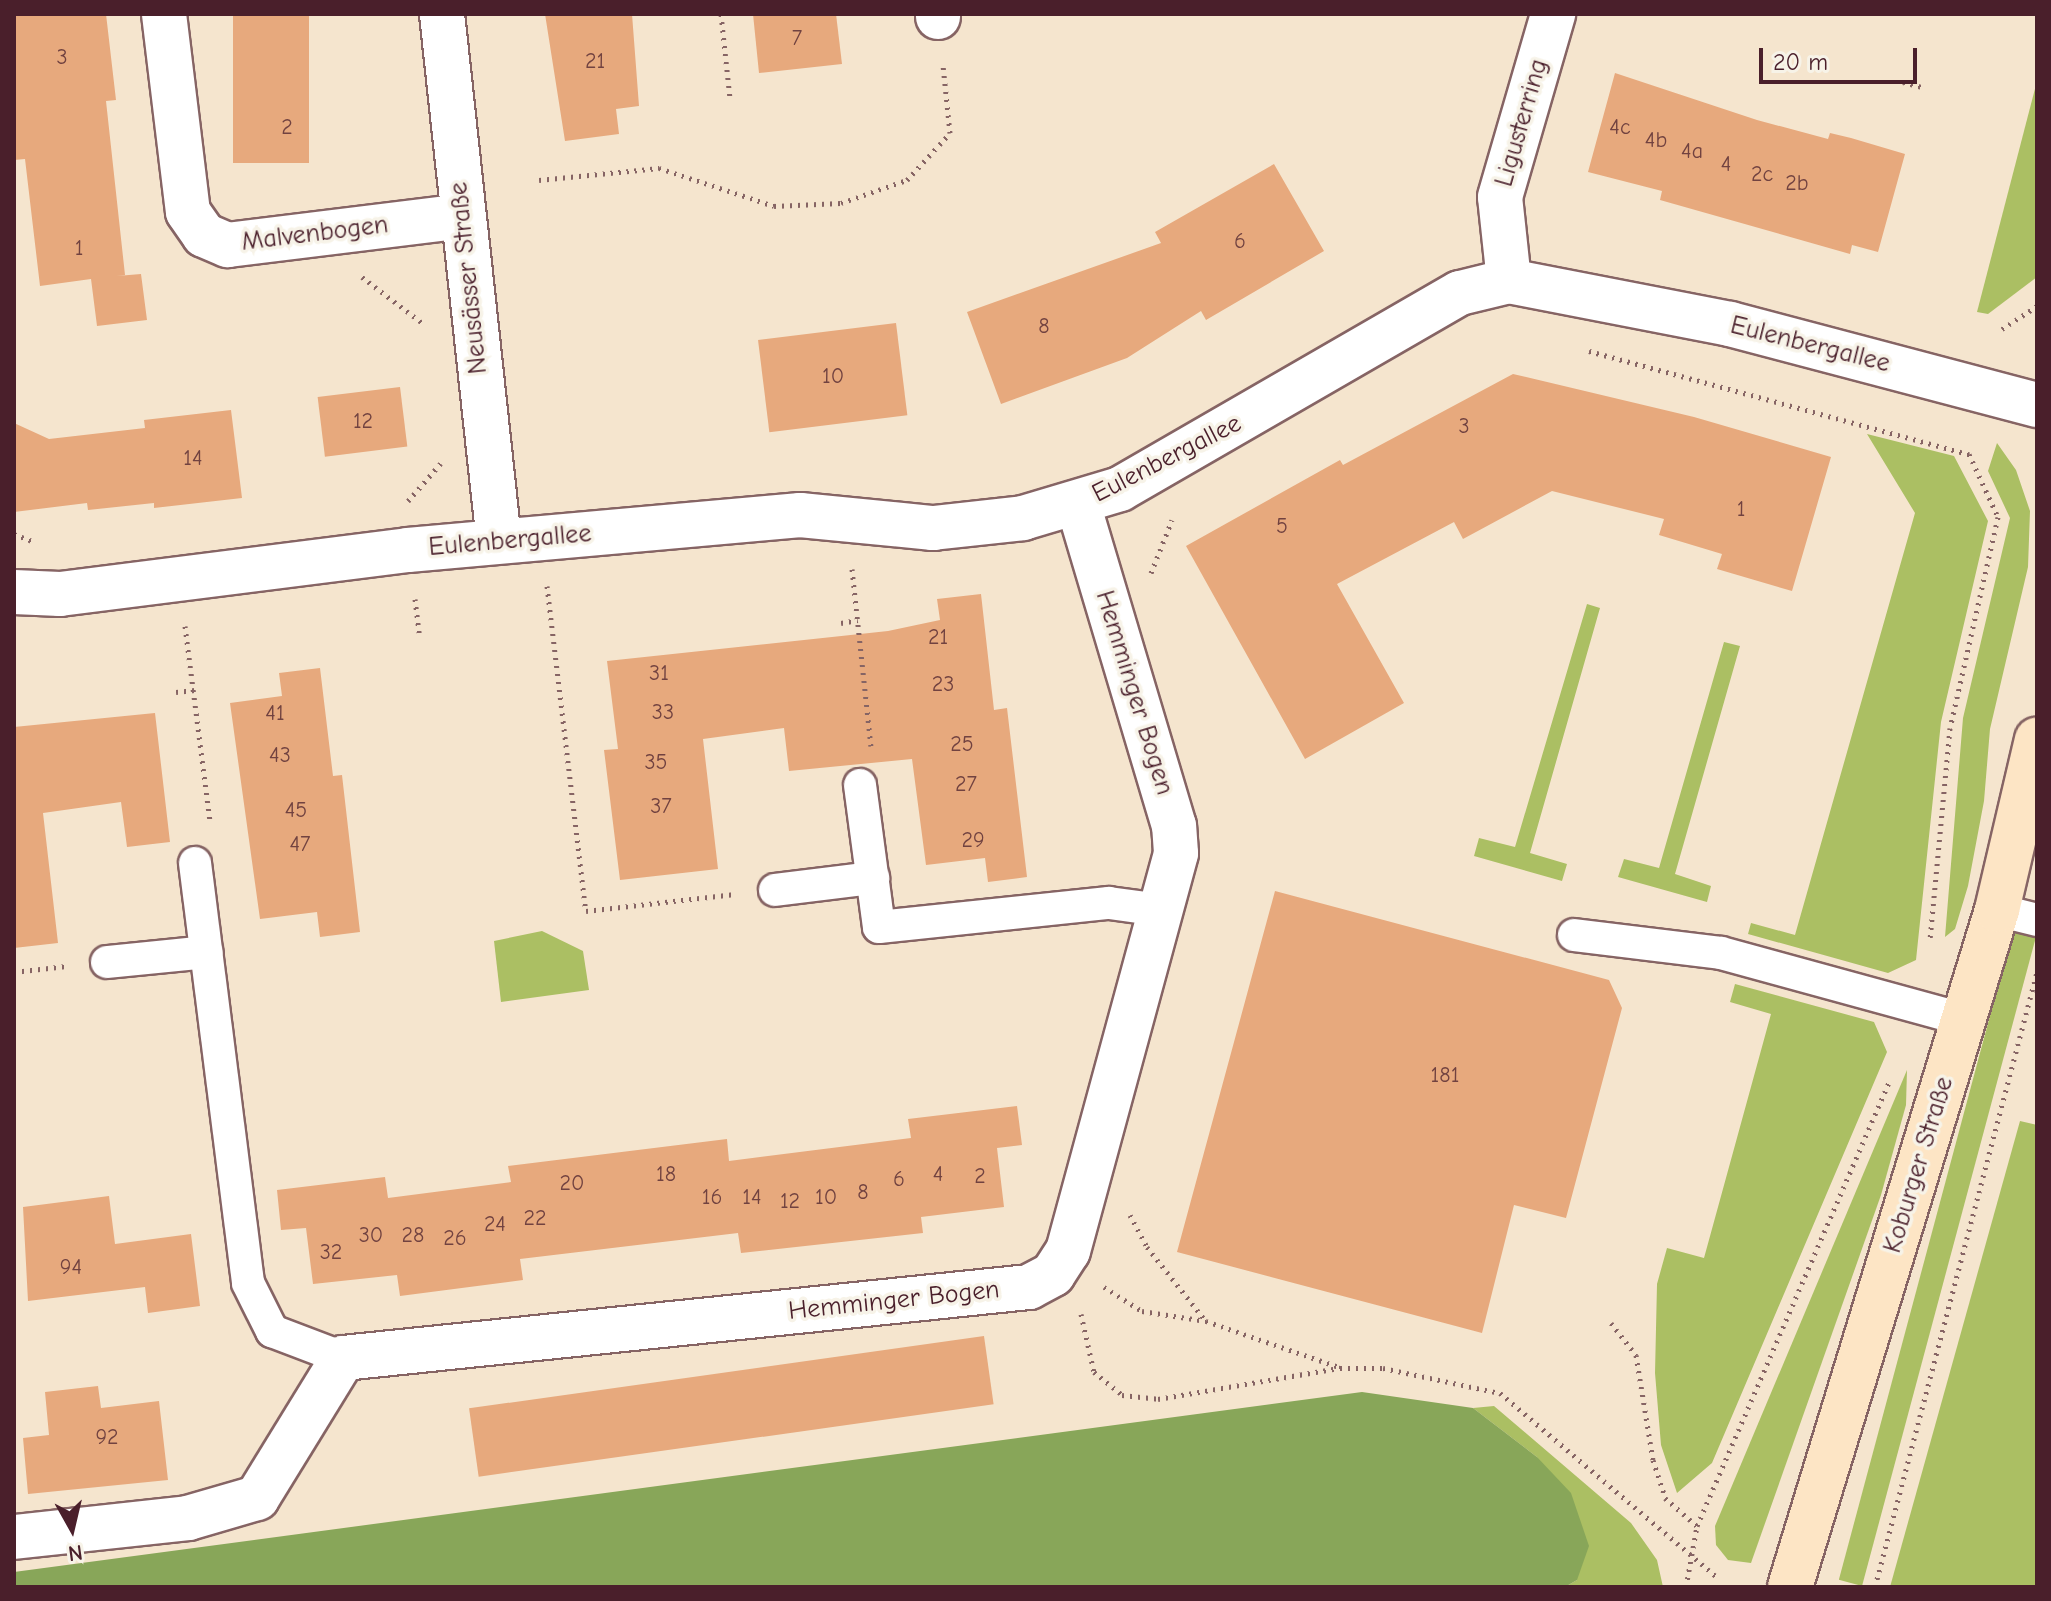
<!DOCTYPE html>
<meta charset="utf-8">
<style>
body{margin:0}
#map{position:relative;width:2051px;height:1601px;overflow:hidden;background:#f5e5ce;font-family:"Comic Neue",sans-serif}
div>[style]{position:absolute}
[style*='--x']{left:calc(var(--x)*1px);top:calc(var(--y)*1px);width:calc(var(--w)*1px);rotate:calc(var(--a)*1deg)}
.green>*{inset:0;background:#abbf63;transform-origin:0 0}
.forest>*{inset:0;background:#88a659}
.building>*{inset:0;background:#e7a97d;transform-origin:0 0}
.path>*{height:5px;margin-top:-2.5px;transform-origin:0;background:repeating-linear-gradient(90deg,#866464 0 2px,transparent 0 8px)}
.roads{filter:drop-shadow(2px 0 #866464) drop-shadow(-2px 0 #866464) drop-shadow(0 2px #866464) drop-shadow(0 -2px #866464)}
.service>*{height:32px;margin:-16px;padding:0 16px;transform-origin:16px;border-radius:16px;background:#fff}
.minor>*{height:44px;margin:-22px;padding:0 22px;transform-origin:22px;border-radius:22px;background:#fff}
.secondary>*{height:44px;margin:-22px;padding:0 22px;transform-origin:22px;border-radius:22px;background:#fde5c5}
span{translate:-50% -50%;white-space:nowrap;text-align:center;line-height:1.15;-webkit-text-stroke:7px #f7f3e8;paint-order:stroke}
.number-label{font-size:22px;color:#714240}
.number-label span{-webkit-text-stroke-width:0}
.street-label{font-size:26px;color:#4a1f2b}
.frame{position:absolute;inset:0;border:16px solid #4a1f2b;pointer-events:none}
.north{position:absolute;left:32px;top:1489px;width:80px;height:80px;-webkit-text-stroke:6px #f7f3e8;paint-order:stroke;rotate:172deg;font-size:22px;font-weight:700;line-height:32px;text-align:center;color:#4a1f2b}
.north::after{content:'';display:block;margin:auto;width:28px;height:36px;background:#4a1f2b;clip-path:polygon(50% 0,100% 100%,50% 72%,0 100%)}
.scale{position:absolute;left:1759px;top:48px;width:158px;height:36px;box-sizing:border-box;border:4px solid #4a1f2b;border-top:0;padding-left:10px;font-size:24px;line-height:28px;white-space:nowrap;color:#4a1f2b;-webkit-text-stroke:6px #f7f3e8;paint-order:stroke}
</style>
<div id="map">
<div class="green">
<div style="clip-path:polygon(2037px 81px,2037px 277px,1988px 314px,1977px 312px)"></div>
<div style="clip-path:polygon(1867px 434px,1954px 456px,1988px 521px,1941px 722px,1916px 960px,1888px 973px,1748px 934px,1751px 923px,1795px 935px,1915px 513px)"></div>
<div style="clip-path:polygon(1997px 443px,2016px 470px,2030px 511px,2028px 567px,1990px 729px,1984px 801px,1968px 886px,1955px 929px,1945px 937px,1963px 718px,2010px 518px,1988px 471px)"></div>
<div style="clip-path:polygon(1587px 604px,1600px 608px,1530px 853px,1567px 864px,1562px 881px,1474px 856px,1479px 838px,1515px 847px)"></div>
<div style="clip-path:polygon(1724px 642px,1740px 646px,1675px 874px,1711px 886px,1707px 902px,1618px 877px,1624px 859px,1659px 868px)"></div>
<div style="clip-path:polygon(542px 931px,583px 951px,589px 990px,501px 1002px,494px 941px)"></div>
<div style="left:2037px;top:933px;width:676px;height:24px;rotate:105deg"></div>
<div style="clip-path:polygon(1735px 984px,1874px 1022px,1887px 1052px,1712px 1463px,1677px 1493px,1661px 1445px,1655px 1373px,1657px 1284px,1667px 1248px,1704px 1258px,1771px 1014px,1730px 1002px)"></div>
<div style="clip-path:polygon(1907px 1070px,1906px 1105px,1881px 1195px,1751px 1563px,1728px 1560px,1716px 1545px,1715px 1526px)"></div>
<div style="clip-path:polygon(2020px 1121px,2037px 1125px,2037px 1587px,1890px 1587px)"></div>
<div style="clip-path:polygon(1494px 1406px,1631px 1523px,1657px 1560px,1663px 1587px,1565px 1587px,1577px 1580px,1537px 1457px,1473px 1408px)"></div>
</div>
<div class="forest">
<div style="clip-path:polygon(1362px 1392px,1473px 1408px,1537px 1457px,1571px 1493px,1589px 1546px,1577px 1580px,1565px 1587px,14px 1587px,14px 1572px)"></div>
</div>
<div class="building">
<div style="clip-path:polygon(14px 14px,106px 14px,116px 100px,106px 101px,125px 275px,117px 276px,141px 274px,147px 320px,97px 326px,91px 279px,40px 286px,25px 159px,14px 160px)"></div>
<div style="left:233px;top:14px;width:76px;height:149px"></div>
<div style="clip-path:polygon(545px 14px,632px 14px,639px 106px,616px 109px,619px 134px,565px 141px)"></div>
<div style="clip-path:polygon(753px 14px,836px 14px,842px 64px,759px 73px)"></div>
<div style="clip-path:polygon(1615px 73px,1757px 120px,1828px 139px,1830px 133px,1851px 138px,1905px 154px,1878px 252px,1852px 245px,1850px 254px,1660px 200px,1662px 191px,1588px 172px)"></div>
<div style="clip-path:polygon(1274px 164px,1324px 251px,1206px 320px,1201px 311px,1127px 358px,1001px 404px,967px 312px,1161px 243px,1155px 232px)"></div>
<div style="left:896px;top:323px;width:93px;height:139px;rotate:83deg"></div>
<div style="clip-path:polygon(1513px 374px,1694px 417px,1831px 457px,1792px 591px,1717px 569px,1722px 554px,1659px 535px,1664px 519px,1552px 491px,1463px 539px,1454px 522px,1337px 584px,1404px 703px,1305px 759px,1186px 546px,1340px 460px,1343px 465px)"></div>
<div style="left:400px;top:387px;width:60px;height:83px;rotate:83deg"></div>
<div style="clip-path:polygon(231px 410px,242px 498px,154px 508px,154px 503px,88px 510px,87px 503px,14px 512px,14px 423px,49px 439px,145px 428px,144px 420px)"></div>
<div style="clip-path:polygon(981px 594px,994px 710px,1007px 708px,1027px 877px,988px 882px,985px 858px,926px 865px,912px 759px,789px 771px,784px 728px,703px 739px,718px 869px,620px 880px,604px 750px,618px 749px,607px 661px,888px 631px,940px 620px,937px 599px)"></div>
<div style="clip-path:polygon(320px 668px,333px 776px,342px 775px,360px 932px,320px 937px,317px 912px,260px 919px,230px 703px,282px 696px,279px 673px)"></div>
<div style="clip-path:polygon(155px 713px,170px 842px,127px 847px,121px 802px,43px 813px,58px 943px,14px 948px,14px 727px)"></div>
<div style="clip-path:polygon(1275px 891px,1609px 980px,1616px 995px,1622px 1008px,1566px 1218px,1514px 1205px,1482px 1333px,1177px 1252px)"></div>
<div style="clip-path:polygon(1017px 1106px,1022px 1145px,997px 1148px,1004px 1207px,921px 1217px,923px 1233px,741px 1253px,738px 1233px,520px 1259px,523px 1280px,400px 1296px,397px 1275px,313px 1284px,306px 1228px,281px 1230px,277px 1190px,385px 1177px,388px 1198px,511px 1182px,508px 1166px,727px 1139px,729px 1161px,911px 1138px,908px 1119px)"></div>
<div style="clip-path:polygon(109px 1196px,115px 1244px,191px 1234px,200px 1306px,148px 1313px,145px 1287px,28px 1301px,23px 1207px)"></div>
<div style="left:984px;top:1336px;width:69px;height:520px;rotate:82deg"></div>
<div style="clip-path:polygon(98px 1386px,101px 1408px,159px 1401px,168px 1480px,28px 1494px,23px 1438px,49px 1435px,45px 1392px)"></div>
</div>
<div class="path">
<div style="--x:721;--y:14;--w:84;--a:83.9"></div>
<div style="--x:1903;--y:82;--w:20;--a:15"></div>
<div style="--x:539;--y:180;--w:121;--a:-5.7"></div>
<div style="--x:659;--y:168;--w:121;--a:18.3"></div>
<div style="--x:774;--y:206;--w:67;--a:-2.6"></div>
<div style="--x:841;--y:203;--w:70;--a:-19.2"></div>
<div style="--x:907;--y:180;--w:64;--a:-47.5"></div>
<div style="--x:950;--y:133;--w:68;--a:-95.9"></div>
<div style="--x:362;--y:277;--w:79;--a:37.3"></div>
<div style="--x:2002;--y:329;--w:42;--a:-33.3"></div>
<div style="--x:1589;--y:351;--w:394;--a:15.2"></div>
<div style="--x:1969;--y:454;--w:69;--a:65.3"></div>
<div style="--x:1998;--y:517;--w:216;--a:102.8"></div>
<div style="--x:1950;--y:728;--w:212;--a:95.4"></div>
<div style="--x:408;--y:501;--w:50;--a:-49"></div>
<div style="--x:14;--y:534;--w:19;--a:21"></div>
<div style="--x:852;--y:569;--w:178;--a:83.9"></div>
<div style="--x:1151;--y:573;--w:57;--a:-68.4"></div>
<div style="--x:547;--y:586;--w:327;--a:83.2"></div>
<div style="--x:586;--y:911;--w:150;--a:-6.5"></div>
<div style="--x:415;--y:599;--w:34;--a:83"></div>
<div style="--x:841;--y:623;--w:17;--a:-10"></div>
<div style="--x:185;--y:626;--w:198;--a:82.7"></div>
<div style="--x:176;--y:692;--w:19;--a:-6"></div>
<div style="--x:14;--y:972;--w:53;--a:-6.5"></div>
<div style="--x:1130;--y:1215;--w:36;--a:62"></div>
<div style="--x:1147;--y:1247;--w:93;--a:51.5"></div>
<div style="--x:1104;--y:1287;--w:45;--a:32.3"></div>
<div style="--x:1142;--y:1311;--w:65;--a:8.9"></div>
<div style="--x:1206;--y:1321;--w:141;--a:19.1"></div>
<div style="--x:1081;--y:1314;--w:59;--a:77.4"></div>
<div style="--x:1094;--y:1372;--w:36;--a:39"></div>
<div style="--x:1122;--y:1395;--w:36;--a:6"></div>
<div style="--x:1158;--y:1399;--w:185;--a:-9.7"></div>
<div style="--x:1340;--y:1368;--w:43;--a:0"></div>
<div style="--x:1383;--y:1368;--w:120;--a:12.1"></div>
<div style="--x:1500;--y:1393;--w:283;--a:40.3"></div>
<div style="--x:1611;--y:1323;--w:41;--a:52"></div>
<div style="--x:1636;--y:1355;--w:106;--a:80.8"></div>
<div style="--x:1653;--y:1460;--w:40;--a:72"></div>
<div style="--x:1665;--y:1498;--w:43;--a:41.2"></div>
<div style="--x:1686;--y:1587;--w:62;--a:-79.8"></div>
<div style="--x:1697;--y:1526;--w:484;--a:-66.6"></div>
<div style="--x:1875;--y:1587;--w:636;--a:-75.24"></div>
</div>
<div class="roads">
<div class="service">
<div style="--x:860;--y:785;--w:143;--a:82.4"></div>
<div style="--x:879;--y:927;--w:231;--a:-6"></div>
<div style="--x:1109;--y:903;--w:51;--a:7.8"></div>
<div style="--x:195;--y:863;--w:423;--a:82.8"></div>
<div style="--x:248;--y:1283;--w:54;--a:63.4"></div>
<div style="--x:272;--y:1331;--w:76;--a:20.8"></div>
<div style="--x:775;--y:890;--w:99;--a:-7"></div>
<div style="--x:1997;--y:910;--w:41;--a:14"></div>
<div style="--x:1574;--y:935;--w:148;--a:7"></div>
<div style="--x:1721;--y:953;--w:251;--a:15.3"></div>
<div style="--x:107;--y:962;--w:100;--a:-5.7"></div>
</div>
<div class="minor">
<div style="--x:164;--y:14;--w:199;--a:83.1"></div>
<div style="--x:188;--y:212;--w:28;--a:55"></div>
<div style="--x:204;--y:235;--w:26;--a:23"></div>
<div style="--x:228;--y:245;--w:237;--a:-7"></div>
<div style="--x:442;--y:14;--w:530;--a:83.83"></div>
<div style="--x:938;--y:14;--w:3;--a:90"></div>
<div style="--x:1509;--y:281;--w:84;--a:-96.1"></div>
<div style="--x:1500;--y:197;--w:191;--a:-73.8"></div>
<div style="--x:14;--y:592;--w:46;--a:2.5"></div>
<div style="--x:60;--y:594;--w:351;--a:-7.2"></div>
<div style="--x:408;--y:550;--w:394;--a:-5.1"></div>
<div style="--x:800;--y:515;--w:134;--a:5.6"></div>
<div style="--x:933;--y:528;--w:91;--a:-6.3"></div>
<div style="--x:1023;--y:518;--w:101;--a:-16.6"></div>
<div style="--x:1120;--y:489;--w:392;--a:-30"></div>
<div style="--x:1460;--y:293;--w:50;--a:-13.8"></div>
<div style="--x:1509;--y:281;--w:225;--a:11"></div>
<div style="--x:1730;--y:324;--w:318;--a:14.8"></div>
<div style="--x:14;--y:1537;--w:175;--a:-6.2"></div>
<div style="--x:188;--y:1518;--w:72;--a:-16.2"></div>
<div style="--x:257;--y:1498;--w:164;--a:-58.4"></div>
<div style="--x:343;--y:1358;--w:690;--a:-5.91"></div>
<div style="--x:1029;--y:1287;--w:27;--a:-28"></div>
<div style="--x:1053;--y:1274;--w:27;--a:-57"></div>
<div style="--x:1068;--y:1251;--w:412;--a:-74.8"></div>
<div style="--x:1176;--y:853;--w:27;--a:-94"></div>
<div style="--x:1174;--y:826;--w:336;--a:-106.6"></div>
</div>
<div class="secondary">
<div style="--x:1790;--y:1587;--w:708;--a:-73"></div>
<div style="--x:1997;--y:910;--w:175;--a:-76.8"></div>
</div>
</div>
<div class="number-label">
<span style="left:797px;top:39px">7</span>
<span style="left:62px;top:58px">3</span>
<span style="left:595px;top:62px">21</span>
<span style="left:287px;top:128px">2</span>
<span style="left:1620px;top:128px">4c</span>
<span style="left:1656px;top:141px">4b</span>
<span style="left:1692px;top:152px">4a</span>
<span style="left:1726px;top:165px">4</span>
<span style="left:1762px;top:175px">2c</span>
<span style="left:1797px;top:184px">2b</span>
<span style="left:1240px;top:242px">6</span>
<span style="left:79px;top:249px">1</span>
<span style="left:1044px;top:327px">8</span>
<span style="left:833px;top:377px">10</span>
<span style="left:363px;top:422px">12</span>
<span style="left:1464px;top:427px">3</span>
<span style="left:193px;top:459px">14</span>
<span style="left:1741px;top:510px">1</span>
<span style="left:1282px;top:527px">5</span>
<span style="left:938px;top:638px">21</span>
<span style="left:659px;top:674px">31</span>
<span style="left:943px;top:685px">23</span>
<span style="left:663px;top:713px">33</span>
<span style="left:275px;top:714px">41</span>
<span style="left:962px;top:745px">25</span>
<span style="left:280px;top:756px">43</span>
<span style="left:656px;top:763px">35</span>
<span style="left:966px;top:785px">27</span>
<span style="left:661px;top:807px">37</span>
<span style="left:296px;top:811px">45</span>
<span style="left:973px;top:841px">29</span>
<span style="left:300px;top:845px">47</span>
<span style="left:1445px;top:1076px">181</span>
<span style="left:666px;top:1175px">18</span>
<span style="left:938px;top:1175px">4</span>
<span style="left:980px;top:1177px">2</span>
<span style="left:899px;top:1180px">6</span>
<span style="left:572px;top:1184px">20</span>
<span style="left:863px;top:1193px">8</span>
<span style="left:712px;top:1198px">16</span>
<span style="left:752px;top:1198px">14</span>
<span style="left:826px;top:1198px">10</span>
<span style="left:790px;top:1202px">12</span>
<span style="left:535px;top:1219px">22</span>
<span style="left:495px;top:1225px">24</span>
<span style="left:371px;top:1236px">30</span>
<span style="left:413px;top:1236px">28</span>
<span style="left:455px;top:1239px">26</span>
<span style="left:331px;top:1253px">32</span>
<span style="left:71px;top:1268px">94</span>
<span style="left:107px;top:1438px">92</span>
</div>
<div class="street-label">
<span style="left:1522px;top:123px;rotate:-74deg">Ligusterring</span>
<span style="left:315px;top:234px;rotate:-7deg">Malvenbogen</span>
<span style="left:469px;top:278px;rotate:-96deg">Neusässer Straße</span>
<span style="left:1810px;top:345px;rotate:14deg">Eulenbergallee</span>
<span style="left:1167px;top:459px;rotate:-27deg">Eulenbergallee</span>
<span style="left:510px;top:541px;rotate:-5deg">Eulenbergallee</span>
<span style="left:1134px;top:693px;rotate:73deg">Hemminger Bogen</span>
<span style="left:1919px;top:1165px;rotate:-73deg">Koburger Straße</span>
<span style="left:894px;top:1301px;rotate:-6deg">Hemminger Bogen</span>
</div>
<div class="frame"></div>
<div class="north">N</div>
<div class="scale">20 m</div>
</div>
